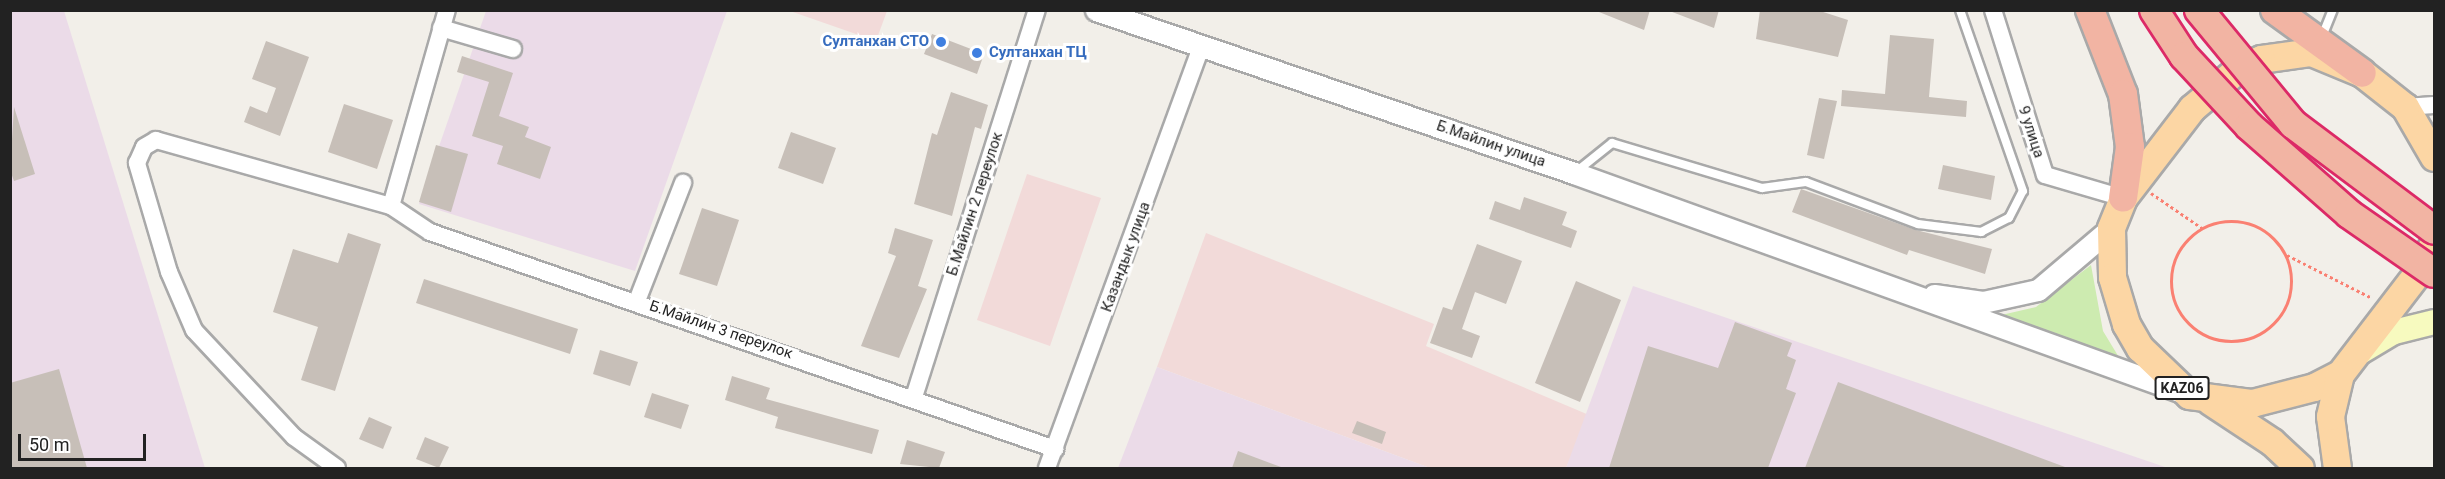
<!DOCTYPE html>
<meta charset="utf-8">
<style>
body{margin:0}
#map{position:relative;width:2445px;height:479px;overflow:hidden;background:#f2efe9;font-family:Roboto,sans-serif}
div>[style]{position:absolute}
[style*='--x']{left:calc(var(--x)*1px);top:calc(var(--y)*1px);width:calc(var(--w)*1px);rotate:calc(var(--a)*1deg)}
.commercial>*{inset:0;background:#f2dad9}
.industrial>*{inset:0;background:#ebdbe8}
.grass>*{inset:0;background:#cdebb0}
.building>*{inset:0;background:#c7bfb8}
.path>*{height:3px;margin-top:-1.5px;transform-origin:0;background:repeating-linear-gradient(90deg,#fa8072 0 3px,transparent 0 6px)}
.path>.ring{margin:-1.5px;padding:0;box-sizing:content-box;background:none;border:3px solid #fa8072;border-radius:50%}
.roads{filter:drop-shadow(2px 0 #a9a9a9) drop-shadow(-2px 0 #a9a9a9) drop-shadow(0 2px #a9a9a9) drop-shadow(0 -2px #a9a9a9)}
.service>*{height:8px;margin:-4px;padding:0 4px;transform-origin:4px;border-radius:4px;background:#fff}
.minor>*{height:16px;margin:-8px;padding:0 8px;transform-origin:8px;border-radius:8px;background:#fff}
.tertiary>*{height:21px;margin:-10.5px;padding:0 10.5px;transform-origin:10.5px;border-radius:10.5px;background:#fff}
.secondary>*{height:24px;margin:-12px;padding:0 12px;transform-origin:12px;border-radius:12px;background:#f7fabf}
.primary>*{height:27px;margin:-13.5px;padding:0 13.5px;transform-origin:13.5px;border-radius:13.5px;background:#fcd6a4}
.trunk>*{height:28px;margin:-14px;padding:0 14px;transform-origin:14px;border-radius:14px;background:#f2b4a3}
.bridges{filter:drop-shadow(2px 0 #dc2a67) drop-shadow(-2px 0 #dc2a67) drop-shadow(0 2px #dc2a67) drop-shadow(0 -2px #dc2a67)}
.trunk-bridge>*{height:28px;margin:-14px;padding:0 14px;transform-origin:14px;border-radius:14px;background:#f2b4a3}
.dots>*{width:16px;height:16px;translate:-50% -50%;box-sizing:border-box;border:3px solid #fff;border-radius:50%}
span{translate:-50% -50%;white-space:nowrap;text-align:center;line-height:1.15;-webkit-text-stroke:6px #fff;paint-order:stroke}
.shield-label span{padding:2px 4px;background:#fff;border:2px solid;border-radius:4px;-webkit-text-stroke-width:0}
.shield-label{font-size:14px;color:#222;font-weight:700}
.shop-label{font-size:15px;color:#366cbe;font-weight:700}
.right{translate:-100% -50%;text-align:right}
.left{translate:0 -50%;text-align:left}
.street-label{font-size:15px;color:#222}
.frame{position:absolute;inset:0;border:12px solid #222;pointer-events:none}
.scale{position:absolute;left:18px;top:434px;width:128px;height:27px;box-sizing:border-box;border:3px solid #222;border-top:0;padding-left:8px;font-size:18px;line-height:21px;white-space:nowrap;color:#222;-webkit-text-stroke:4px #fff;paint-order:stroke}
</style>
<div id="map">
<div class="commercial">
<div style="clip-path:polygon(790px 11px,887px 11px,876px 41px)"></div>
<div style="clip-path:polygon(1027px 174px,1101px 198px,1050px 346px,977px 320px)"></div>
<div style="clip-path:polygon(1206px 233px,1434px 324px,1426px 346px,1589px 415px,1566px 468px,1430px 468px,1157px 367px)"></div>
</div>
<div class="industrial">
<div style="clip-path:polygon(10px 11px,64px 11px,205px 468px,11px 468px)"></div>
<div style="clip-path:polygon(486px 11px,727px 11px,635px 271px,419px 204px)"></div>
<div style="clip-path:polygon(1633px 286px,2168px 468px,1566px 468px)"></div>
<div style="clip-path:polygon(1157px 367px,1430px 468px,1118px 468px)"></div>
</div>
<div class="grass">
<div style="clip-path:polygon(2091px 265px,2103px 331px,2120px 359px,1997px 316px,2036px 307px)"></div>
</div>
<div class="building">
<div style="clip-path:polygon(1594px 10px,1650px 10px,1644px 30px)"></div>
<div style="clip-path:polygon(1667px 10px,1719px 10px,1714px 28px)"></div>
<div style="clip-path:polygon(1760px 10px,1817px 10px,1848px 20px,1838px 57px,1756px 39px)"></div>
<div style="clip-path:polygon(932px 34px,984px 54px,977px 74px,924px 54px)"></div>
<div style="clip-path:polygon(1890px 35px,1934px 39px,1929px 97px,1967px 101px,1966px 117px,1841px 106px,1842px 90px,1885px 94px)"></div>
<div style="clip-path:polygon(266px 41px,309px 57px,280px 136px,244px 122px,250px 106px,267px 113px,276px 88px,252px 79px)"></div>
<div style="clip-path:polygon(462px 56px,513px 73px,499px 116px,529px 127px,525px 137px,551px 147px,540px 179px,497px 164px,503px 146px,472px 136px,489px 82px,457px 72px)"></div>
<div style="clip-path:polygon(951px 92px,988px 105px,981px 129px,975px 127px,952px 216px,914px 204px,932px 133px,937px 135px)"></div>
<div style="clip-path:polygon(1819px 98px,1837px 101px,1824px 159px,1807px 155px)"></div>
<div style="clip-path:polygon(344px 104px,393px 120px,377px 169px,328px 152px)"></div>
<div style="clip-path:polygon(14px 107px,35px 174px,14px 181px,10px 170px)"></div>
<div style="clip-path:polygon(791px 132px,836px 148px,823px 184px,778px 168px)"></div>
<div style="clip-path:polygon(436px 145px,468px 154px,451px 212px,419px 202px)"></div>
<div style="clip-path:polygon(1943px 165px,1995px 176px,1991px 200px,1938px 189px)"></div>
<div style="clip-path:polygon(1801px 189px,1916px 230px,1992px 249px,1985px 274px,1909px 250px,1907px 255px,1792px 212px)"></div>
<div style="clip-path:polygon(1524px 197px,1567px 212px,1562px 225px,1577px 231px,1571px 248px,1489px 219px,1495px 201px,1520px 210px)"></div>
<div style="clip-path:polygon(702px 208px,739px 220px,717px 286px,679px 274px)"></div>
<div style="clip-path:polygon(895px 228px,933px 240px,918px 286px,927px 289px,899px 358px,861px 346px,896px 256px,888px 253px)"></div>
<div style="clip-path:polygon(348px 233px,381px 244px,335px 391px,301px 380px,318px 327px,273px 312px,293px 249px,338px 263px)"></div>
<div style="clip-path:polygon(1477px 244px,1522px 261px,1506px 304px,1475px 292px,1462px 329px,1480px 336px,1472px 358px,1430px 343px,1443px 307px,1452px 310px)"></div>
<div style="clip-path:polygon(424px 279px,578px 329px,570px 354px,416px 303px)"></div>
<div style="clip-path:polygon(1576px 281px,1621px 300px,1580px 402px,1535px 383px)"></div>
<div style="clip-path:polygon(1735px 322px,1792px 343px,1787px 356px,1796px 360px,1786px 389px,1796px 393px,1768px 468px,1609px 468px,1648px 346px,1718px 368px)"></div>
<div style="clip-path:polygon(600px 350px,638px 362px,630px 386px,593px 374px)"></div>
<div style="clip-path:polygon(59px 369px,87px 468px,10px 468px,10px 383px)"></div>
<div style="clip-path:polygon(732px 376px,770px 388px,766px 399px,879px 430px,872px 454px,775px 428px,778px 417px,725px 400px)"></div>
<div style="clip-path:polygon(1838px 382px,2065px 467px,2065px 468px,1805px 468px)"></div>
<div style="clip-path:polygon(652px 393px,689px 405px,681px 429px,644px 417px)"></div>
<div style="clip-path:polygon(369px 417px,392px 427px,383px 449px,359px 439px)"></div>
<div style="clip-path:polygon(1357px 421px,1386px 432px,1382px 444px,1352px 433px)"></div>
<div style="clip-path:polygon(425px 437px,449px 447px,439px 468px,416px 459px)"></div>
<div style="clip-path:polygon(907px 440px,945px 452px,939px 468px,900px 464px)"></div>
<div style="clip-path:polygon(1238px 451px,1281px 467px,1281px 468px,1232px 468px)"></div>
</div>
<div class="path">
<div style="--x:2151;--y:193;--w:62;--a:34.5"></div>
<div class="ring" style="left:2171px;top:221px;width:117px;height:117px"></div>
<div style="--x:2287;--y:255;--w:95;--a:26.8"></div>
</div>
<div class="roads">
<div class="service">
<div style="--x:2321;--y:39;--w:31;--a:-68"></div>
<div style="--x:1577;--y:171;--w:45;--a:-38.7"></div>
<div style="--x:1612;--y:143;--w:157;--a:16.7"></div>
<div style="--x:1762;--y:188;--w:44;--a:-7.8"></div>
<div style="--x:1806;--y:182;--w:120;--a:20.6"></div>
<div style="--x:1918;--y:224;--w:64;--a:7.2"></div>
<div style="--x:1981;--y:232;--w:31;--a:-27"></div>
<div style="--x:2009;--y:218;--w:30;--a:-63"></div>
<div style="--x:2023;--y:191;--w:192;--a:-109.2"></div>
</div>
<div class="minor">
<div style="--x:1993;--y:10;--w:173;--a:72.5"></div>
<div style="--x:2045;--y:175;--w:81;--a:16.4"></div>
<div style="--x:441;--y:28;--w:75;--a:16.3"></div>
<div style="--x:2405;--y:107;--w:29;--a:-4"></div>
<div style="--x:391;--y:206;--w:47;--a:33.7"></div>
<div style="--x:430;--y:232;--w:662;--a:19.15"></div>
<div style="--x:391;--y:206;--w:204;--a:-74.1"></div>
<div style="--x:637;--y:301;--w:127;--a:-68.7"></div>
<div style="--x:914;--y:397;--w:406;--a:-72.4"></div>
<div style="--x:337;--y:468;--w:53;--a:-144.2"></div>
<div style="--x:294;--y:437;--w:146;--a:-133.1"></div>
<div style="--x:194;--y:330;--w:63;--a:-113.3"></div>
<div style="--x:169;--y:272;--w:114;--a:-106.4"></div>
<div style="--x:137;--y:163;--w:17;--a:-66"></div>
<div style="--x:144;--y:147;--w:14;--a:-30"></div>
<div style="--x:156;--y:140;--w:244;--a:15.7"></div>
<div style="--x:1047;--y:468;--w:451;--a:-69.9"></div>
</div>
<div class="tertiary">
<div style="--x:1096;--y:10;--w:505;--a:18.83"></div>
<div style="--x:1574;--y:173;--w:649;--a:19.8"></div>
<div style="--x:1934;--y:295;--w:49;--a:8.1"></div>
<div style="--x:1983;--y:302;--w:56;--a:-12.3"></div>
<div style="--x:2038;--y:290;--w:96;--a:-40.3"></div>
</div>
<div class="secondary">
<div style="--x:2362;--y:351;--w:37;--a:-31"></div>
<div style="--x:2394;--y:332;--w:41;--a:-14"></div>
</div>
<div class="primary">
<div style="--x:2434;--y:157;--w:58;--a:-120.1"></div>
<div style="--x:2405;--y:107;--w:55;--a:-141.7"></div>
<div style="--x:2362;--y:73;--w:55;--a:-157.6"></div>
<div style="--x:2311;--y:52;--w:50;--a:172"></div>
<div style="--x:2261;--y:59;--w:24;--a:158"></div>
<div style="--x:2239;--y:68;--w:62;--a:139.6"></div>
<div style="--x:2192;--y:108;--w:113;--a:127.5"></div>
<div style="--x:2123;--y:198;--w:32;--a:112"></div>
<div style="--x:2111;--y:228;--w:49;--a:88.8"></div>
<div style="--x:2112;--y:277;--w:49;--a:73.4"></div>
<div style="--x:2126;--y:324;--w:28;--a:60"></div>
<div style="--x:2140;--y:348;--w:68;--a:43.8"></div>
<div style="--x:2189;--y:395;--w:64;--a:7.2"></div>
<div style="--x:2252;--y:403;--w:64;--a:-14.5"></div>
<div style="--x:2314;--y:387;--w:29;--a:-27"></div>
<div style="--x:2340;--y:374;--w:125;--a:-52.5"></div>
<div style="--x:2416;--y:275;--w:38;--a:-61"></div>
<div style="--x:2210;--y:401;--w:74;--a:33.5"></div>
<div style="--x:2272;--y:442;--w:38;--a:43"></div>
<div style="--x:2337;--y:468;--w:52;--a:-97.7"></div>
<div style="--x:2330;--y:416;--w:43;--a:-76.6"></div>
</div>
<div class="trunk">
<div style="--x:2090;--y:10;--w:90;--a:68.6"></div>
<div style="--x:2123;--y:94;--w:53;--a:82.5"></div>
<div style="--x:2130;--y:147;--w:51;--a:97.8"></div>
<div style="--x:2275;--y:10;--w:107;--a:35.9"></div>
</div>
</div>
<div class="bridges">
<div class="trunk-bridge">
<div style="--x:2154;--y:10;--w:55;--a:56.9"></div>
<div style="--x:2184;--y:56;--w:96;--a:47.1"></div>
<div style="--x:2249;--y:126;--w:133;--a:41.3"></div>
<div style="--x:2349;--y:214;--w:103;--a:34.8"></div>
<div style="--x:2199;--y:10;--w:148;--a:50.5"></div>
<div style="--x:2293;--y:124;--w:176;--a:36.9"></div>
</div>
</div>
<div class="dots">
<div style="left:941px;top:42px;background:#3f7fe0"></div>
<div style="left:977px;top:53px;background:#3f7fe0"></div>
</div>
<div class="shield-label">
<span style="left:2182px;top:388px">KАZ06</span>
</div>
<div class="shop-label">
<span class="right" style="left:929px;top:42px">Султанхан СТО</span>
<span class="left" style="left:989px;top:53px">Султанхан ТЦ</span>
</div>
<div class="street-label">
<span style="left:2031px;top:132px;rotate:72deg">9 улица</span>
<span style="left:1491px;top:144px;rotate:19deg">Б.Майлин улица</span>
<span style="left:975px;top:204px;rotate:-72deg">Б.Майлин 2 переулок</span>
<span style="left:1126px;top:257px;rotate:-70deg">Казандык улица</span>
<span style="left:721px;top:330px;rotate:19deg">Б.Майлин 3 переулок</span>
</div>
<div class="frame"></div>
<div class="scale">50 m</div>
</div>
